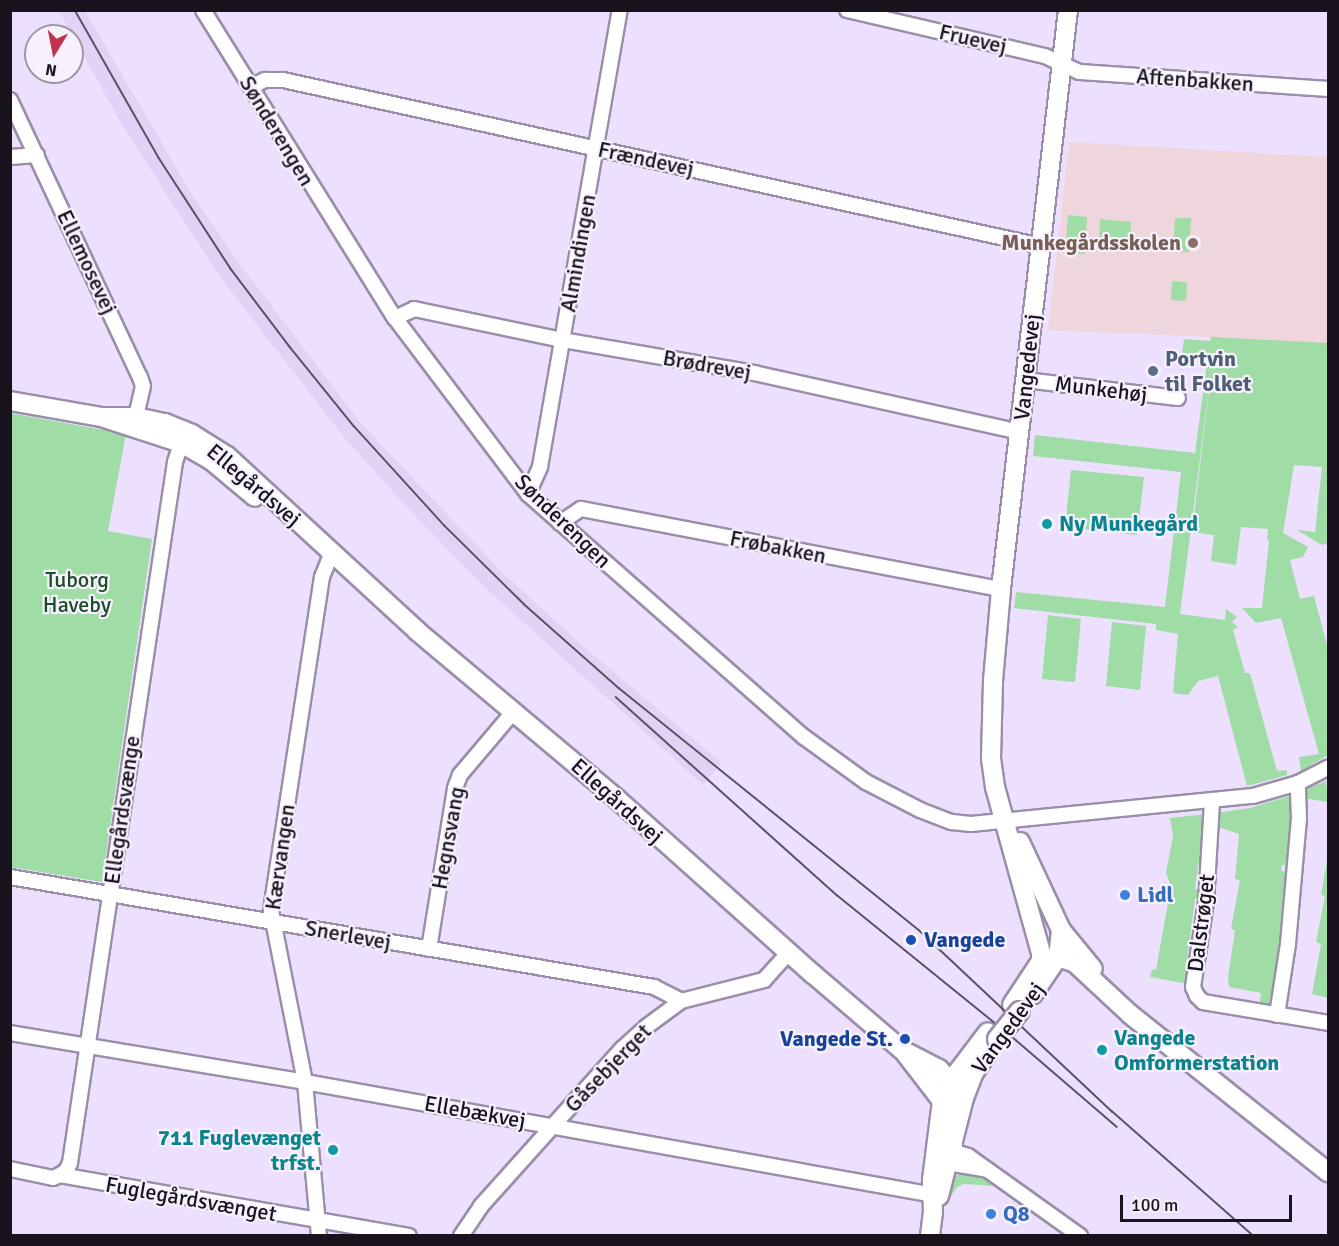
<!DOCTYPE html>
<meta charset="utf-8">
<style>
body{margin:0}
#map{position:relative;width:1339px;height:1246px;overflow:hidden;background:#ede0fe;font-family:Signika,sans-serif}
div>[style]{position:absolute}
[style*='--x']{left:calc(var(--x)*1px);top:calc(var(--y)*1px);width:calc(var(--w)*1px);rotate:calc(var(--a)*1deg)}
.built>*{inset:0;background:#e2d2f6}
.industrial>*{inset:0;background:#efd5dc}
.green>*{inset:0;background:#9fdca6}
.roads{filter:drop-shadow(2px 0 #9a8ea9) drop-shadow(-2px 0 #9a8ea9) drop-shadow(0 2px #9a8ea9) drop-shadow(0 -2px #9a8ea9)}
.minor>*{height:14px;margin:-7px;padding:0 7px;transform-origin:7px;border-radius:7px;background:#fff}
.tertiary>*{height:18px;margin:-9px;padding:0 9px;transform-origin:9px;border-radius:9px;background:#fff}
.tram>*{height:1.5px;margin:-0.75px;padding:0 0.75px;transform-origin:0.75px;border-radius:0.75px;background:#5a5262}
.bridges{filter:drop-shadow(2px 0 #9a8ea9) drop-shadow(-2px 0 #9a8ea9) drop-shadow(0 2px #9a8ea9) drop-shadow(0 -2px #9a8ea9)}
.tertiary-bridge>*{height:18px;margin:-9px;padding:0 9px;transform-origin:9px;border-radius:9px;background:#fff}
.dots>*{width:16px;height:16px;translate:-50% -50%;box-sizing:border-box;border:3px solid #f7f1fd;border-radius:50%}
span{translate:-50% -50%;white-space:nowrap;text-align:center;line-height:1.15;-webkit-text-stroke:4.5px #f7f1fd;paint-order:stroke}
.street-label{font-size:22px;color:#18131d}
.education-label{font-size:22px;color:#785e54;font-weight:700}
.right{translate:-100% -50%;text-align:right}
.service-label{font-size:22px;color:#4e5e75;font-weight:700}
.left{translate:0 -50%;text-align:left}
.culture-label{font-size:22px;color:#0d838f;font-weight:700}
.park-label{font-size:22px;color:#1c4d26}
.shop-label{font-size:22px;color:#366cbe;font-weight:700}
.transit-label{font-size:22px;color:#164399;font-weight:700}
.frame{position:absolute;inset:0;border:12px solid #18131d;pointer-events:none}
.north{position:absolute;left:24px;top:24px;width:60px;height:60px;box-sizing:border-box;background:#f7f1fd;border:2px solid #9e98a3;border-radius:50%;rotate:190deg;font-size:16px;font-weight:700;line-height:24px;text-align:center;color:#18131d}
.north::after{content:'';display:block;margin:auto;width:21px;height:27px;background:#c2324d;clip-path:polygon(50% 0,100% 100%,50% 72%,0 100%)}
.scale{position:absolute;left:1120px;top:1195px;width:172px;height:27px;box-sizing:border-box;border:3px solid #18131d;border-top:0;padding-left:8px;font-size:18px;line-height:21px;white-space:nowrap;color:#18131d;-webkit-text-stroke:4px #f7f1fd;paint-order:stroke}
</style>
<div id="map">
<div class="built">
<div style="clip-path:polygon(59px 11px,85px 11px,191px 193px,239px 263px,359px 421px,504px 574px,584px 647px,722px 763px,703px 785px,488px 590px,412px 513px,343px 436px,220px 277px,122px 125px)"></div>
</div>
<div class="industrial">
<div style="clip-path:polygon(1069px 142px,1328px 157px,1328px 346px,1189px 336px,1048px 330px)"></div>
</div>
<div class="green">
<div style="clip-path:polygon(1068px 215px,1087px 217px,1085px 254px,1065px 253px)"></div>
<div style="clip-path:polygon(1175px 218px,1191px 218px,1189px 252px,1173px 251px)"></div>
<div style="clip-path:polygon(1100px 219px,1131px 222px,1130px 250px,1099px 247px)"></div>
<div style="clip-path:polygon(1172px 281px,1187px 282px,1186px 301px,1171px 300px)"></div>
<div style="clip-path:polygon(1211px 337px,1328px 343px,1328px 543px,1322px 545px,1297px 530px,1315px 532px,1322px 467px,1294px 465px,1283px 533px,1308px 547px,1303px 557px,1290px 560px,1300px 599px,1314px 596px,1328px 649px,1328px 755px,1301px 771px,1299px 757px,1319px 754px,1281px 618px,1256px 623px,1242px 608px,1262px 608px,1269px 541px,1267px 540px,1268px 529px,1241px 527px,1236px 565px,1211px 561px,1214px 535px,1192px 532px,1213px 357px,1180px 614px,1225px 620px,1226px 609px,1237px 617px,1232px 622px,1238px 627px,1233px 630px,1245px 673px,1250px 673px,1277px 771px,1287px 770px,1287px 775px,1247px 786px,1218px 676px,1198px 681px,1188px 695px,1173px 693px,1178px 634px,1156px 630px,1156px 624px,1014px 608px,1016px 592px,1165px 607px,1181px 472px,1033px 456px,1035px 435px,1195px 453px,1208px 356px,1182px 353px,1184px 339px,1210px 341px)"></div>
<div style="clip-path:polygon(10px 413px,126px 434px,108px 531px,152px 539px,102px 882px,11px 867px)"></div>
<div style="clip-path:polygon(1071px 470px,1144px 477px,1137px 535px,1065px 527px)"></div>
<div style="clip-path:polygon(1048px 615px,1081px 619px,1075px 682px,1042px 679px)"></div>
<div style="clip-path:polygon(1112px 622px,1146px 626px,1140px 690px,1106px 686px)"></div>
<div style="clip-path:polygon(1326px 781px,1328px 802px,1303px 798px,1302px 791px)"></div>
<div style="clip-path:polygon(1293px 795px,1292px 855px,1287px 854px,1286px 865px,1282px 865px,1281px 871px,1290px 872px,1284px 930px,1272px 1006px,1259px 1007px,1261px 993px,1229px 987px,1228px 977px,1235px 930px,1231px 929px,1240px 880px,1235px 879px,1239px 834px,1215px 826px,1216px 813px,1250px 808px)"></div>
<div style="clip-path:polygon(1207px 814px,1206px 844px,1201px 844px,1195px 889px,1202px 890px,1201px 900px,1195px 899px,1186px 968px,1192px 970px,1189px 984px,1150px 977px,1152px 969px,1156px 970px,1171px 886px,1166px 873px,1173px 836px,1170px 818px)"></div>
<div style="clip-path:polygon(1328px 855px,1328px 998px,1312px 994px,1321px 944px,1316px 942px,1325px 896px,1321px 895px)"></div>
<div style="clip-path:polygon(962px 1171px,977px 1175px,997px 1186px,964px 1184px,957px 1187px,950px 1198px,953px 1178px)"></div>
</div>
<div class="roads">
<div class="minor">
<div style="--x:203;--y:10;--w:363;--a:58.1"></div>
<div style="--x:395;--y:318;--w:221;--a:52.9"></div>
<div style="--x:528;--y:494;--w:368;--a:41.4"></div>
<div style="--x:804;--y:737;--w:77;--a:36"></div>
<div style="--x:866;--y:782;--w:61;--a:27.4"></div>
<div style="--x:920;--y:810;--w:34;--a:21"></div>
<div style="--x:952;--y:822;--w:19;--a:6"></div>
<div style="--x:971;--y:824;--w:283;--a:-5.7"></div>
<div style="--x:1253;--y:796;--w:47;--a:-16.1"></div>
<div style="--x:1298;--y:783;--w:34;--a:-27"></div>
<div style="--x:847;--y:10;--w:203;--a:13.1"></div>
<div style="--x:1045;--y:56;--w:38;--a:25"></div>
<div style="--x:1080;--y:72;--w:249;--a:3.9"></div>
<div style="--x:251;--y:87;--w:16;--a:-27"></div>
<div style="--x:265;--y:80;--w:18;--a:0"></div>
<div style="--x:283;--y:80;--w:776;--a:12.35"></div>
<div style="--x:10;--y:100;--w:306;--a:64.9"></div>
<div style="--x:140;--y:377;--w:9;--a:72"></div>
<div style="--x:143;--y:386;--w:40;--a:103"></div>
<div style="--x:10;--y:157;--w:27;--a:-4"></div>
<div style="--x:395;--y:318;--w:21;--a:-25"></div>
<div style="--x:414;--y:309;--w:152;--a:11.8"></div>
<div style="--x:563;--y:340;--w:194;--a:9.8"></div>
<div style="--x:754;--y:373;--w:272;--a:12.5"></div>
<div style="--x:1025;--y:380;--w:154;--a:6.7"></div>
<div style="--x:528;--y:494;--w:30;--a:-66"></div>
<div style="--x:540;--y:467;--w:464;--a:-80.1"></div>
<div style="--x:560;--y:523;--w:25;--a:-34"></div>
<div style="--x:581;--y:509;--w:428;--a:10.8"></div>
<div style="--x:1212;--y:802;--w:100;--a:93.4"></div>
<div style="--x:1206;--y:902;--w:86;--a:98.7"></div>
<div style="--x:1193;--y:987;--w:10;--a:66"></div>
<div style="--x:1197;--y:996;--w:8;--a:45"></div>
<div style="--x:1203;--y:1002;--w:127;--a:9.5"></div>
<div style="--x:10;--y:877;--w:653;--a:9.69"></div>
<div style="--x:654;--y:987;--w:30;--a:27"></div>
<div style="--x:429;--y:949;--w:163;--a:-80.8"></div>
<div style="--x:455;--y:788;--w:14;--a:-69"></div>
<div style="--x:460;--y:775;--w:84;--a:-49.8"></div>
<div style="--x:1277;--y:1015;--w:72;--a:-81.2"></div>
<div style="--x:1288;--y:944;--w:125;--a:-85"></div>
<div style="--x:1299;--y:819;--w:36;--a:-92"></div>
<div style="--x:10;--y:1033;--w:299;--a:9.4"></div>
<div style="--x:305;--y:1082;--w:644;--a:10.19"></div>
<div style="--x:943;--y:1153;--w:8;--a:-14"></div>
<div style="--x:951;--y:1151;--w:18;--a:16"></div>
<div style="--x:968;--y:1156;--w:138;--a:35.5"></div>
<div style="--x:940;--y:1158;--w:9;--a:32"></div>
<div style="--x:948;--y:1163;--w:40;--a:10"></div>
<div style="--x:10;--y:1169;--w:44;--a:11.8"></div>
<div style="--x:53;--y:1178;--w:8;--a:-23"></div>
<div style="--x:60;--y:1175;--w:354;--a:9.9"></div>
<div style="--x:60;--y:1175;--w:7;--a:-34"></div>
<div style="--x:66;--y:1171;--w:9;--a:-63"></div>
<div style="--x:70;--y:1163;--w:709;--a:-81.48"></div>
<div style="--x:175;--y:462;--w:20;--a:-72"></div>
<div style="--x:319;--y:1236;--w:155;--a:-95.2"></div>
<div style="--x:305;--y:1082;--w:175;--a:-101.2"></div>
<div style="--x:271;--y:910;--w:337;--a:-81.3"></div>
<div style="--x:322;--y:577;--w:27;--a:-68"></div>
<div style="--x:461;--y:1236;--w:36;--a:-56"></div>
<div style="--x:481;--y:1206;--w:212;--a:-48.1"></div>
<div style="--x:623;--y:1048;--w:31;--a:-42"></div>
<div style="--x:646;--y:1027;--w:44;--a:-36.6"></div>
<div style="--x:681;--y:1001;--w:86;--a:-14.2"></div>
<div style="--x:764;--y:980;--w:38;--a:-48"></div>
</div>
<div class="tertiary">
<div style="--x:10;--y:401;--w:92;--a:10"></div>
<div style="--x:101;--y:417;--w:84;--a:18"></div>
<div style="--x:181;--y:443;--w:34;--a:30"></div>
<div style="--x:211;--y:460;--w:57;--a:40.1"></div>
<div style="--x:101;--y:417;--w:35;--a:0"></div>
<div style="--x:136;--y:417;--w:30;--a:12"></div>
<div style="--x:165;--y:423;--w:29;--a:22"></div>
<div style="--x:192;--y:434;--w:41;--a:32.2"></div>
<div style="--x:227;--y:456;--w:258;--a:42.6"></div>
<div style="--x:417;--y:631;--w:261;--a:40"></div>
<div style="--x:617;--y:799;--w:263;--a:41.8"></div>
<div style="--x:813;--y:974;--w:117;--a:40.5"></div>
<div style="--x:902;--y:1050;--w:42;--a:27.2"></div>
<div style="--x:939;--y:1069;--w:18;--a:49"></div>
<div style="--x:951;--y:1083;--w:7;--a:74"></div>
<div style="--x:953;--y:1090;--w:54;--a:90"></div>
<div style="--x:1020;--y:842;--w:97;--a:65"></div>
<div style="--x:1061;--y:930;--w:27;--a:96"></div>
<div style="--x:1058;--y:957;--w:45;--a:124"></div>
<div style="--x:1061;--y:930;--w:50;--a:50.6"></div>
<div style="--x:1041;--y:961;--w:17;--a:-13"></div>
<div style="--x:1058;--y:957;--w:18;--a:19"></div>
<div style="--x:1075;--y:963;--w:76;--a:42.9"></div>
<div style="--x:1131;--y:1015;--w:252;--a:38.6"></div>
<div style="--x:1012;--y:1005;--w:53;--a:-56.6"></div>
<div style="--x:1041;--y:961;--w:8;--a:-90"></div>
<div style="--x:1041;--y:953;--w:172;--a:-105.5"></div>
<div style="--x:995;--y:787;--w:29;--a:-98"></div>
<div style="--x:991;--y:758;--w:77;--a:-88.5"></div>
<div style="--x:993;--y:681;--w:92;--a:-85"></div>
<div style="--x:1001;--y:589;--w:583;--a:-83.4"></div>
<div style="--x:905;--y:1053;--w:61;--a:52.4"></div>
<div style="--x:939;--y:1196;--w:101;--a:-75.7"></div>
<div style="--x:964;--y:1098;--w:26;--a:-69"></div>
<div style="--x:973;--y:1074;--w:25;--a:-56"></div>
<div style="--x:930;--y:1236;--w:24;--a:-83"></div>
<div style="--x:933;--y:1212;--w:32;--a:-92"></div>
<div style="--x:932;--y:1180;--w:80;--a:-82.8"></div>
<div style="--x:942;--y:1101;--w:32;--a:-62"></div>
<div style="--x:957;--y:1073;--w:51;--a:-52.9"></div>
</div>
</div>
<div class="tram">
<div style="--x:75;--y:10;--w:170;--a:60.4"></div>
<div style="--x:159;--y:158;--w:132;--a:57"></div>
<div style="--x:231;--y:269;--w:98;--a:52.9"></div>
<div style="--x:290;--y:347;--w:102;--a:51"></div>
<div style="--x:354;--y:426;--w:135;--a:47.7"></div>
<div style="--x:445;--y:526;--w:111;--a:44.6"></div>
<div style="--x:524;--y:604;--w:127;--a:41.5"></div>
<div style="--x:619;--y:688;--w:385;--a:38.9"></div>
<div style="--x:919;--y:930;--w:265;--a:43.2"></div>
<div style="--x:1112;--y:1111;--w:189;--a:41.4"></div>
<div style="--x:616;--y:697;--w:297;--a:41.9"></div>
<div style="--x:837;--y:895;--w:230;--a:39"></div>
<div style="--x:1016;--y:1040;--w:133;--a:40.7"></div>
</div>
<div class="bridges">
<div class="tertiary-bridge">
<div style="--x:997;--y:1039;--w:36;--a:-51"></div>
</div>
</div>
<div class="dots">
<div style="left:1193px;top:243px;background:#8d6e63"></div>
<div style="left:1153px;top:371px;background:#5c6f8a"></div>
<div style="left:1047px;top:524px;background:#0f9aa8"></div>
<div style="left:1125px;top:895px;background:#3f7fe0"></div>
<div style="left:911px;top:940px;background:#1a4fb4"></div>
<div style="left:905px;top:1039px;background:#1a4fb4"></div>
<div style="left:1102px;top:1050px;background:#0f9aa8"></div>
<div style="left:333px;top:1150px;background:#0f9aa8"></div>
<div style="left:991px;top:1214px;background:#3f7fe0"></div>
</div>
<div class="street-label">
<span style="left:973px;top:39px;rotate:13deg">Fruevej</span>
<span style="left:1195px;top:80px;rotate:4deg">Aftenbakken</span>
<span style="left:277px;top:131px;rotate:59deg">Sønderengen</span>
<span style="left:646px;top:159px;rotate:12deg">Frændevej</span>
<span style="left:578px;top:253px;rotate:-80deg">Almindingen</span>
<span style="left:87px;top:262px;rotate:65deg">Ellemosevej</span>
<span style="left:707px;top:365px;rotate:10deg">Brødrevej</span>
<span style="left:1027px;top:367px;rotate:-84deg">Vangedevej</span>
<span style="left:1101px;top:389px;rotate:7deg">Munkehøj</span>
<span style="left:254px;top:485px;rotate:40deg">Ellegårdsvej</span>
<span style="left:563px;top:521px;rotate:44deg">Sønderengen</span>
<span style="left:778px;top:547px;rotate:11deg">Frøbakken</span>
<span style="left:617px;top:801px;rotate:42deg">Ellegårdsvej</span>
<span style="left:122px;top:810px;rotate:-82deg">Ellegårdsvænge</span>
<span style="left:448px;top:838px;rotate:-80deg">Hegnsvang</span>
<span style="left:280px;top:857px;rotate:-82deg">Kærvangen</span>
<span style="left:1201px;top:923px;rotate:-83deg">Dalstrøget</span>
<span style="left:348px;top:935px;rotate:10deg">Snerlevej</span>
<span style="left:1008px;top:1028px;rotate:-54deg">Vangedevej</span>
<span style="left:608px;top:1068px;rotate:-46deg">Gåsebjerget</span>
<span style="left:475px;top:1112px;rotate:10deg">Ellebækvej</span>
<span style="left:191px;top:1199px;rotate:10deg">Fuglegårdsvænget</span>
</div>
<div class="education-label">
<span class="right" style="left:1181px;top:243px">Munkegårdsskolen</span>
</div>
<div class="service-label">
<span class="left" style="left:1165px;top:371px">Portvin<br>til Folket</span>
</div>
<div class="culture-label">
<span class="left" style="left:1059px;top:524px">Ny Munkegård</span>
<span class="left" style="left:1114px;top:1050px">Vangede<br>Omformerstation</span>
<span class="right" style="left:321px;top:1150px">711 Fuglevænget<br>trfst.</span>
</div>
<div class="park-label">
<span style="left:77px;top:592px">Tuborg<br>Haveby</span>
</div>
<div class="shop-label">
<span class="left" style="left:1137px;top:895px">Lidl</span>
<span class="left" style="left:1003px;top:1214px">Q8</span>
</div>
<div class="transit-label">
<span class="left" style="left:924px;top:940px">Vangede</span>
<span class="right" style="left:893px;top:1039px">Vangede St.</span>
</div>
<div class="frame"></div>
<div class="north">N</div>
<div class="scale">100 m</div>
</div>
